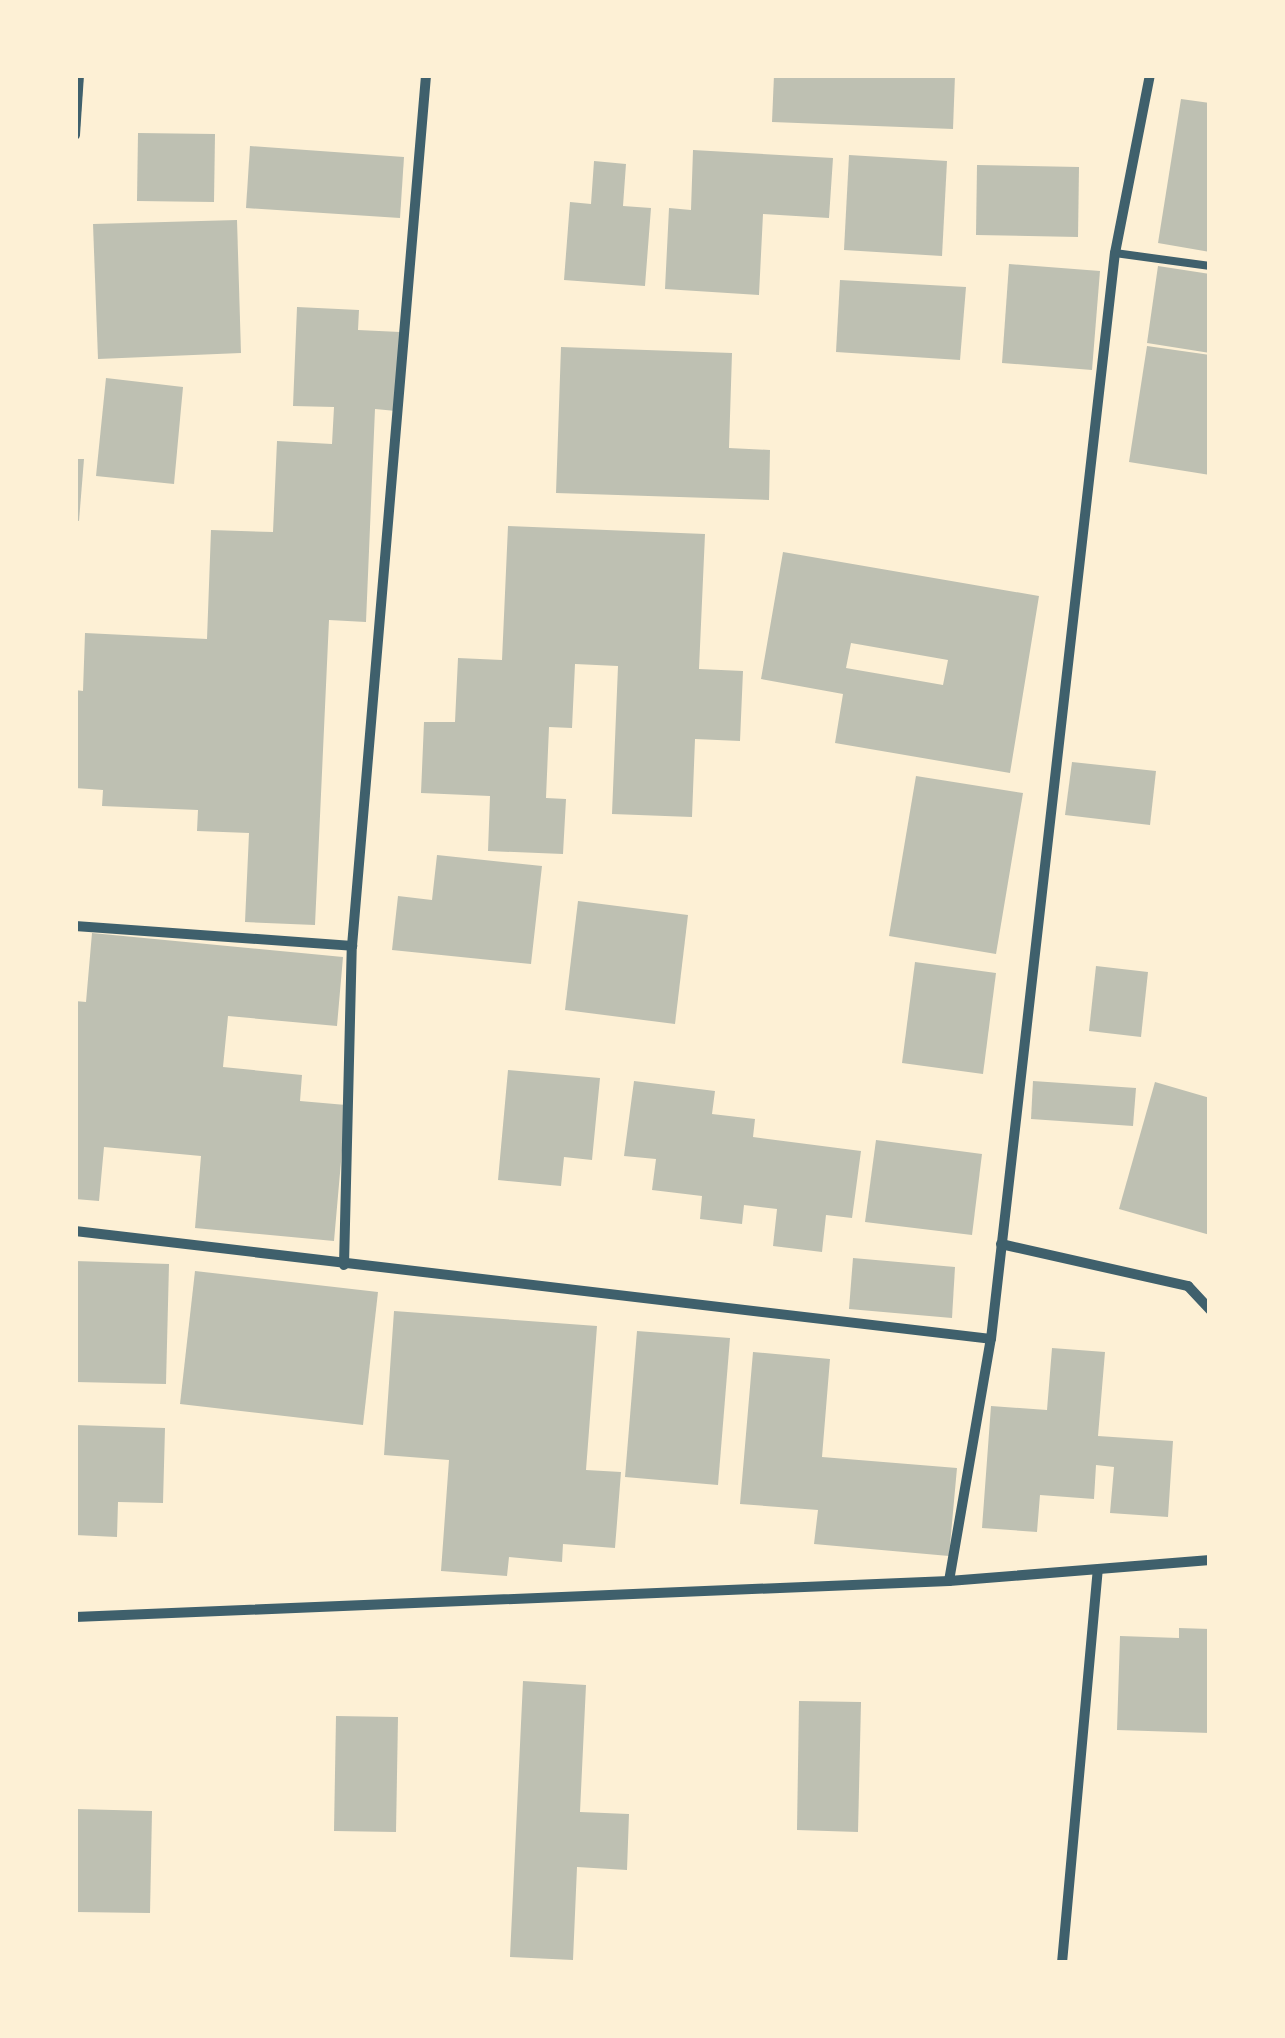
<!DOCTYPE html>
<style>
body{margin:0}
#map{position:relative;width:1285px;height:2038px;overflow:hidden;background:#fdf0d5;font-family:"Roboto Serif",serif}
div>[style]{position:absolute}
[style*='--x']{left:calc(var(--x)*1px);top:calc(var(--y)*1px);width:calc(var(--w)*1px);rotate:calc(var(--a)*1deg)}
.building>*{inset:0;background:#bec0b2}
.service>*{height:8px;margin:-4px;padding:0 4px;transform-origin:4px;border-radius:4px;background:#3f606c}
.minor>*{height:10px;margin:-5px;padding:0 5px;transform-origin:5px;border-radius:5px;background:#3f606c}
span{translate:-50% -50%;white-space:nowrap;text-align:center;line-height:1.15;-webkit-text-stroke:10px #fdf0d5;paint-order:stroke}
.frame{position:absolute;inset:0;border:78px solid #fdf0d5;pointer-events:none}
</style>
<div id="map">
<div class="building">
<div style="clip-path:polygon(774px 75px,955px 75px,953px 129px,772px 122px)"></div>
<div style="clip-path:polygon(1181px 99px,1210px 103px,1210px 252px,1158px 243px)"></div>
<div style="clip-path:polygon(138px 133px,215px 134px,214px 202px,137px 201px)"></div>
<div style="clip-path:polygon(250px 146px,404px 157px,400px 218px,246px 208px)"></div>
<div style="clip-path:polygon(693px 150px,833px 158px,829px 218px,763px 214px,759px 295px,665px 289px,669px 208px,691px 210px)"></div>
<div style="clip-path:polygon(849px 155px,947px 161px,942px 256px,844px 250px)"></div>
<div style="clip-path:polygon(594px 161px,626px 164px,623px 206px,651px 208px,645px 286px,564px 280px,570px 202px,591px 204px)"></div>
<div style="clip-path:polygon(977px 165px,1079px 167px,1078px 237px,976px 235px)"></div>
<div style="clip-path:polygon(237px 220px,241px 353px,98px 359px,93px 224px)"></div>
<div style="clip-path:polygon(1009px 264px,1100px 271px,1092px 370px,1002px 363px)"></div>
<div style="clip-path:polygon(1158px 266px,1210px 274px,1210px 353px,1147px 343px)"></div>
<div style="clip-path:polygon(840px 280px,966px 287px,960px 360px,836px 352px)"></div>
<div style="clip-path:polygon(297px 307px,359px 310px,358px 330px,400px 332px,396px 411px,375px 409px,366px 622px,329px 620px,315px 925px,245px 922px,249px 833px,197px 831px,198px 810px,102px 806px,103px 790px,75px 788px,75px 690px,83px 691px,85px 633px,207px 639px,211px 530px,273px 532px,277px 441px,332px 444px,334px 407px,293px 406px)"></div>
<div style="clip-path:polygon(1147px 346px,1210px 355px,1210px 475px,1129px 462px)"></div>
<div style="clip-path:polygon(561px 347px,732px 353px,729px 448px,770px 450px,769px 500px,556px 493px)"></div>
<div style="clip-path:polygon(106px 378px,183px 387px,174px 484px,96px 476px)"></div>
<div style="clip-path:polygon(75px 459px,84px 459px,79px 521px,75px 520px)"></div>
<div style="clip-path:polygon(508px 526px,705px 534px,699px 669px,743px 671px,740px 741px,695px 739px,692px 817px,612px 814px,618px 666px,575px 664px,572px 728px,549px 727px,546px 798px,566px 799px,563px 854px,488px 851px,490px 796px,421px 793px,424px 722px,455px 722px,458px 658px,502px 660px)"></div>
<div style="clip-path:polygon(evenodd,783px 552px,1039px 596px,1010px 773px,835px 743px,843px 694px,761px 679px,783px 552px,851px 643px,948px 660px,943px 685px,846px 668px,851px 643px)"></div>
<div style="clip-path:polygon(1072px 762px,1156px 771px,1150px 825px,1065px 815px)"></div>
<div style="clip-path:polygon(916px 776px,1023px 793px,996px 954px,889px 936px)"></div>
<div style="clip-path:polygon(437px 855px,542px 866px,531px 964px,392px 950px,398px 896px,432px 900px)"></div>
<div style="clip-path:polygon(578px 901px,688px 915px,675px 1024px,565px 1010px)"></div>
<div style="clip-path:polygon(92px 933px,343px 957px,337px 1026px,228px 1016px,223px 1067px,302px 1075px,300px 1101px,346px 1105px,334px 1241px,195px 1228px,201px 1156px,104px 1147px,99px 1201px,75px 1199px,75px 1001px,86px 1002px)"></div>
<div style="clip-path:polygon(915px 962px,996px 973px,983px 1074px,902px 1063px)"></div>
<div style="clip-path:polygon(1096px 966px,1148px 972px,1141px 1037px,1089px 1031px)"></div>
<div style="clip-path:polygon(508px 1070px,600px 1078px,592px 1160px,564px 1157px,561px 1186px,498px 1180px)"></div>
<div style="clip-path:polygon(634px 1081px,715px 1091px,712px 1114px,755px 1119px,753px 1137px,861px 1151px,852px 1218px,826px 1215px,822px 1252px,773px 1246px,777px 1209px,744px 1205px,742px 1224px,700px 1219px,702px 1196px,652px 1190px,656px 1159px,624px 1156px)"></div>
<div style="clip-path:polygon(1033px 1081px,1136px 1088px,1133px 1126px,1031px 1119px)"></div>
<div style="clip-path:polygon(1155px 1082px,1210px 1098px,1210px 1235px,1119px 1209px)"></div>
<div style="clip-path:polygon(876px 1140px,982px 1154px,972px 1235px,865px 1222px)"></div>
<div style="clip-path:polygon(853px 1258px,955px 1267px,952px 1318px,849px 1309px)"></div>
<div style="clip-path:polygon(75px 1261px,169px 1264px,166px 1384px,75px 1382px)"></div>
<div style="clip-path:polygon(195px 1271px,378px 1292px,363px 1425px,180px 1404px)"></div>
<div style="clip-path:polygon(394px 1311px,597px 1326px,586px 1470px,621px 1472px,615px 1548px,563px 1544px,562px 1562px,509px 1557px,507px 1576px,441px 1571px,449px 1460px,384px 1455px)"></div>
<div style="clip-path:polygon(637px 1331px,730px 1338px,718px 1485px,625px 1477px)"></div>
<div style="clip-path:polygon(1052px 1348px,1105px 1352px,1098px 1436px,1173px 1441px,1168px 1517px,1110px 1513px,1114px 1467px,1096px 1465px,1094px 1499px,1040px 1495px,1037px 1532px,982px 1528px,991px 1406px,1047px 1410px)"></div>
<div style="clip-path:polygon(753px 1352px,830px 1359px,822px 1457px,957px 1468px,949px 1556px,814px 1544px,818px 1510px,740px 1504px)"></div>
<div style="clip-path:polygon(75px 1425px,165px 1428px,163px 1503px,118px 1502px,117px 1537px,75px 1535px)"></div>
<div style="clip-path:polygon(1179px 1628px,1210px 1629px,1210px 1733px,1117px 1730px,1120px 1636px,1179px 1638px)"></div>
<div style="clip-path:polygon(523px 1681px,586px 1685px,580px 1812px,629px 1814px,627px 1870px,577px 1867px,573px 1960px,510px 1957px)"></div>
<div style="clip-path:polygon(799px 1701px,861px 1702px,858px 1832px,797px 1830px)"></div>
<div style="clip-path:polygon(336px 1716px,398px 1717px,396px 1832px,334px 1831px)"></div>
<div style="clip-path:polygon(75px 1809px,152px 1811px,150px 1913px,75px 1912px)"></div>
</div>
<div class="service">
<div style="--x:1115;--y:253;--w:96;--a:7.8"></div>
</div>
<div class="minor">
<div style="--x:75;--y:135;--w:60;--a:-86.2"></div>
<div style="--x:75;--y:926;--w:278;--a:4.1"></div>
<div style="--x:75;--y:1231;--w:922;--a:6.72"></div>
<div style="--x:1001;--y:1244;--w:192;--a:12.7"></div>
<div style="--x:1188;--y:1286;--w:33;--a:47"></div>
<div style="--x:344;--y:1265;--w:319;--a:-88.6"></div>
<div style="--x:352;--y:946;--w:874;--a:-85.14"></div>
<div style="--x:949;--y:1581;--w:246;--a:-80.2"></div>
<div style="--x:991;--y:1339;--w:1093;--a:-83.49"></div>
<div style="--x:1115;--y:253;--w:181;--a:-78.9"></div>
<div style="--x:75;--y:1617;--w:875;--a:-2.36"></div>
<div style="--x:949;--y:1581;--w:262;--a:-4.6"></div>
<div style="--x:1062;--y:1963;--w:394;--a:-84.8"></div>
</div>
<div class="frame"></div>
</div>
